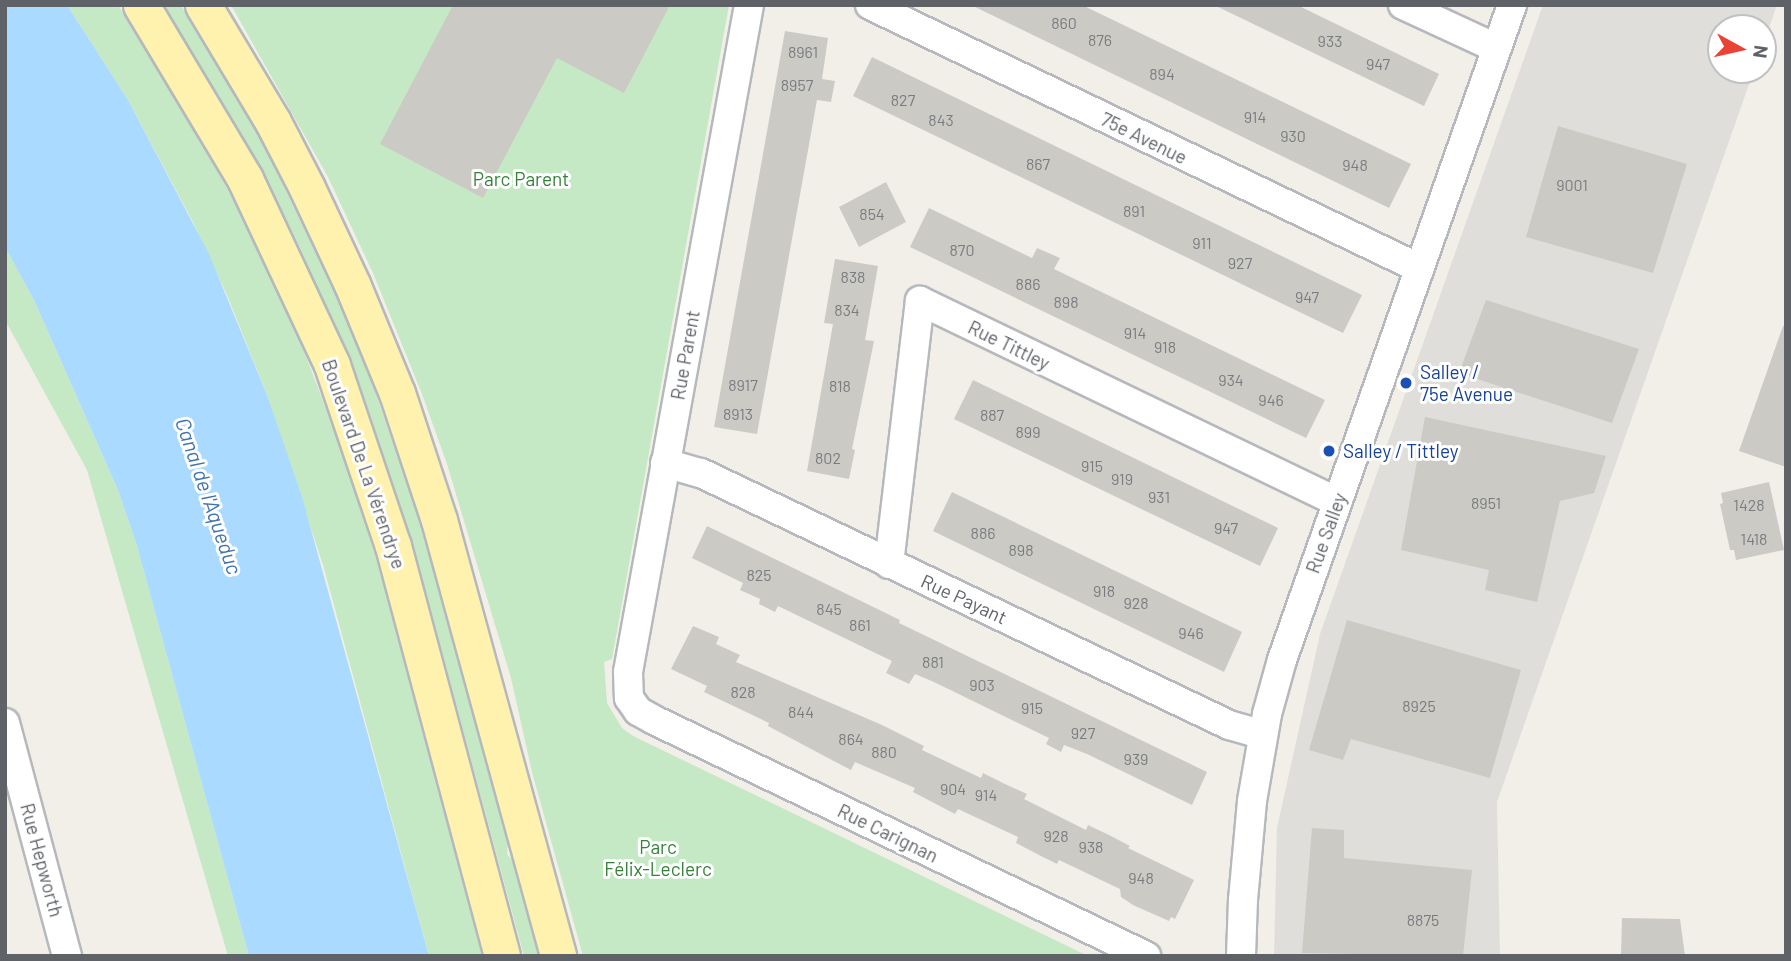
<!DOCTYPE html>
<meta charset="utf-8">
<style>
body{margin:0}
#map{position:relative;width:1791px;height:961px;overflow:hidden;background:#f1efe8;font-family:Barlow,sans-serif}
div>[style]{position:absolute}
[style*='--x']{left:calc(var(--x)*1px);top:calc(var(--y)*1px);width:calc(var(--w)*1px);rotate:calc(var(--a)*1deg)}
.industrial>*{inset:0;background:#e0deda}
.green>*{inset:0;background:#c5e8c5}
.water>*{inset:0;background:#aadaff}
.building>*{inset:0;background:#cccac5}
.roads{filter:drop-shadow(2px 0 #b5b8bc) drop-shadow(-2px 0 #b5b8bc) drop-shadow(0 2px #b5b8bc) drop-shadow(0 -2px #b5b8bc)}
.minor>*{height:28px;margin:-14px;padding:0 14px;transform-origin:14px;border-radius:14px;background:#fff}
.major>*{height:35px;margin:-17.5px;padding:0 17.5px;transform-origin:17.5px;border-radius:17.5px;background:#fff2af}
.dots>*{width:19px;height:19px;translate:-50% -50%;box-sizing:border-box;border:4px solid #fff;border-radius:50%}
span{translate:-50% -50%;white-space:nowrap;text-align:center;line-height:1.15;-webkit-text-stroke:6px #fff;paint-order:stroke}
.number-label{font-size:16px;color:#7a7d7f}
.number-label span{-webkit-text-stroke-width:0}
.street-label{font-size:19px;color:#5f6368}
.park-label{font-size:19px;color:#348238}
.transit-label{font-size:19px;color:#164399}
.left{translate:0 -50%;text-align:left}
.water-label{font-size:21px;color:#4174aa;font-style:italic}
.frame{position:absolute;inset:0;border:7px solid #5f6368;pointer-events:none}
.north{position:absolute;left:1707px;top:14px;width:70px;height:70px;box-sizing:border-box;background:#fff;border:2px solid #bfc1c3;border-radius:50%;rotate:98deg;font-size:19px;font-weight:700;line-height:28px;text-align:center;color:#5f6368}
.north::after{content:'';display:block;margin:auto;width:24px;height:32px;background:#ea4335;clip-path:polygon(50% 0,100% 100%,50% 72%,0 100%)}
</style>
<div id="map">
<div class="industrial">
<div style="clip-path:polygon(1543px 5px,1777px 5px,1763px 45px,1763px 28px,1721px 28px,1721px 70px,1754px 70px,1497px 802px,1500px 956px,1274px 956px,1277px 828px,1320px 634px)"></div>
</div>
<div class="green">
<div style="clip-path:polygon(67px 5px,118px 5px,175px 95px,233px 199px,299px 338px,339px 443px,379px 567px,485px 956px,429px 956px,323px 565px,267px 395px,227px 295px,192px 220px,128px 100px)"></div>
<div style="clip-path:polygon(163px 5px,181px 5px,259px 136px,333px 286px,366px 365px,422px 527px,508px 843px,507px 854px,514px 862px,539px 956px,524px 956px,423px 582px,358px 382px,301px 250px,265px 177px)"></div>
<div style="clip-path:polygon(231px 5px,729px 5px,612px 659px,604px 662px,607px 703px,622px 728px,633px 736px,1088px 956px,583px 956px,532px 772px,511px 678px,447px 464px,422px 394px,373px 273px,328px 177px)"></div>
<div style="clip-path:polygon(5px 247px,34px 300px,118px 490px,137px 546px,249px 956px,228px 956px,87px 470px,5px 320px)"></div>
</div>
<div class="water">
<div style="clip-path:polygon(5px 5px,67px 5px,128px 100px,209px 254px,267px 395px,302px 497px,429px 956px,249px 956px,137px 546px,118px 490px,34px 300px,5px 247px)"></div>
</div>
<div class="building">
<div style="clip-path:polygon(453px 5px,670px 5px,624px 93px,557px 58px,483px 198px,380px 144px)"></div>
<div style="clip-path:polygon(971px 5px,1082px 5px,1411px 164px,1389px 208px)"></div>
<div style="clip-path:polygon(1214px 5px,1297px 5px,1439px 74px,1424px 106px)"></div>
<div style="clip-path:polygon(785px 31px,828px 38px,822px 79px,835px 81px,831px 102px,817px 100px,757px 434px,714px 427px)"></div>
<div style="clip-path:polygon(872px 57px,1362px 295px,1343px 333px,853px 96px)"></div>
<div style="clip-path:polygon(1558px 126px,1687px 164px,1653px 273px,1526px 237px)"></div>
<div style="clip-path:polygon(886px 182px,906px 222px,859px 247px,839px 207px)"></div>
<div style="clip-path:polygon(929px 208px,1032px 258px,1037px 248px,1060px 258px,1054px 269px,1325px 400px,1306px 438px,910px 247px)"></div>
<div style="clip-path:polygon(835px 259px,878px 266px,865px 340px,874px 341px,852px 449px,855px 450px,849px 479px,807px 471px,833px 324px,824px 323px)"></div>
<div style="clip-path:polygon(1486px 300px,1639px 349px,1612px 423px,1459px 373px)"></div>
<div style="clip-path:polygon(1783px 326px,1786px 326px,1786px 467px,1739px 451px)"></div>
<div style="clip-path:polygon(973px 380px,1278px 528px,1260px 566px,954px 419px)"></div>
<div style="clip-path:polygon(1425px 417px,1606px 456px,1594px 493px,1560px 501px,1537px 602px,1485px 590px,1489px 570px,1401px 550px)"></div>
<div style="clip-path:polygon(1769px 482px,1784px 550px,1736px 560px,1734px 550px,1730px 550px,1720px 504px,1723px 503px,1721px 493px)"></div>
<div style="clip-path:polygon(952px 492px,1242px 632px,1224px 672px,933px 531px)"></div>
<div style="clip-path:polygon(707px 526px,900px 620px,899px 623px,1207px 772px,1192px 805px,1087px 754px,1064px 745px,1061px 752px,1046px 744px,1049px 738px,934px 682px,915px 674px,909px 684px,886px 673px,892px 661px,778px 606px,775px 612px,759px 604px,760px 599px,740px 590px,743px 583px,692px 558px)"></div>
<div style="clip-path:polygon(1347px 620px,1521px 670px,1490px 778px,1351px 739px,1343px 760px,1309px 750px)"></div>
<div style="clip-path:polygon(693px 626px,719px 637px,716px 644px,740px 655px,736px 662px,882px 725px,924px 746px,922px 750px,981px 778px,983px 773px,1005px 784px,1027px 794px,1024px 799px,1086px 830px,1088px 825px,1109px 835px,1130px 846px,1128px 848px,1194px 880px,1175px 919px,1171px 917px,1169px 921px,1133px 905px,1121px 897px,1120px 889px,1059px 860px,1057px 864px,1037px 854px,1016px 843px,1018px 837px,958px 809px,955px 814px,913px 792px,915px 788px,855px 762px,851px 770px,828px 758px,768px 726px,769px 723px,704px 692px,707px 686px,671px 669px)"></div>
<div style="clip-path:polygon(1312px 828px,1344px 830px,1344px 858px,1472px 870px,1463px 956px,1302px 953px)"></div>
<div style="clip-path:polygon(1622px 918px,1680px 919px,1685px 956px,1621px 956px)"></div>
</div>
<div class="roads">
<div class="minor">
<div style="--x:749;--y:5;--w:678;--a:100.28"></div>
<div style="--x:628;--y:672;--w:26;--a:88"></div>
<div style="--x:629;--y:698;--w:16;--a:55"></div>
<div style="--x:638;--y:711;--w:18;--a:29"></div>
<div style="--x:654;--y:720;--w:546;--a:25.63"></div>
<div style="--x:870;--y:5;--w:609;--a:25.6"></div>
<div style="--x:1403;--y:5;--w:102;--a:24.8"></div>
<div style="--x:665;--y:463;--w:37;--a:16"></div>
<div style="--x:701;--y:473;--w:585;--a:25.51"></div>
<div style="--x:1229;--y:725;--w:35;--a:16"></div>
<div style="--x:889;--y:564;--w:265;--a:-83.3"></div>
<div style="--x:920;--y:301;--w:463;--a:25.7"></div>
<div style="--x:5;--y:723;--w:241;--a:75.1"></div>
<div style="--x:1241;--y:956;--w:56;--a:-88"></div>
<div style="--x:1243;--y:900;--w:99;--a:-84.8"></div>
<div style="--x:1252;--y:801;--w:88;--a:-80.2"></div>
<div style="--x:1267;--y:714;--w:56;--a:-74.5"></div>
<div style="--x:1282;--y:660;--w:694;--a:-70.65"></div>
</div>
<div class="major">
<div style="--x:141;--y:5;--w:203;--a:59.1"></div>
<div style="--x:245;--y:179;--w:205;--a:64.9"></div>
<div style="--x:332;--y:365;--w:191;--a:71.4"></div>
<div style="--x:393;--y:546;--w:424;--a:75.1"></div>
<div style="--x:203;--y:5;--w:136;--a:59.1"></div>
<div style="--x:273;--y:122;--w:74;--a:62.7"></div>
<div style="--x:307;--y:188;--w:106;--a:64.9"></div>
<div style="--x:352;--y:284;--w:118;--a:67.6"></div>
<div style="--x:397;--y:393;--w:134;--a:71.7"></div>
<div style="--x:439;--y:520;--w:452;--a:74.7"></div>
</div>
</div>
<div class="dots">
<div style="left:1406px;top:383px;background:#1a4fb4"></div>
<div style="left:1329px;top:451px;background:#1a4fb4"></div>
</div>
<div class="number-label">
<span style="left:1064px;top:23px">860</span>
<span style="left:1100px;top:40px">876</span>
<span style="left:1330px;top:41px">933</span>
<span style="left:803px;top:52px">8961</span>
<span style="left:1378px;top:64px">947</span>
<span style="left:1162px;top:74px">894</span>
<span style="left:797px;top:85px">8957</span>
<span style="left:903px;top:100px">827</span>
<span style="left:1255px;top:117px">914</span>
<span style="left:941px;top:120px">843</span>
<span style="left:1293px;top:136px">930</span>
<span style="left:1038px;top:164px">867</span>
<span style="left:1355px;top:165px">948</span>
<span style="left:1572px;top:185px">9001</span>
<span style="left:1134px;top:211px">891</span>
<span style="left:872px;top:214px">854</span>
<span style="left:1202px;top:243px">911</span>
<span style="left:962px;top:250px">870</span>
<span style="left:1240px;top:263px">927</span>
<span style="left:853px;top:277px">838</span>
<span style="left:1028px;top:284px">886</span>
<span style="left:1307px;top:297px">947</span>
<span style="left:1066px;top:302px">898</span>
<span style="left:847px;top:310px">834</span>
<span style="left:1135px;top:333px">914</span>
<span style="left:1165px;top:347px">918</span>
<span style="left:1231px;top:380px">934</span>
<span style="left:743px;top:385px">8917</span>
<span style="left:840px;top:386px">818</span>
<span style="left:1271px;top:400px">946</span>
<span style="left:738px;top:414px">8913</span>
<span style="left:992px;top:415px">887</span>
<span style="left:1028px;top:432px">899</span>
<span style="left:828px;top:458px">802</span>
<span style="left:1092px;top:466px">915</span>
<span style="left:1122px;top:479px">919</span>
<span style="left:1159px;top:497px">931</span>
<span style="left:1486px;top:503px">8951</span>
<span style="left:1749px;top:505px">1428</span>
<span style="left:1226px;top:528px">947</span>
<span style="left:983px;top:533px">886</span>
<span style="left:1754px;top:539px">1418</span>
<span style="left:1021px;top:550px">898</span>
<span style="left:759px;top:575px">825</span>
<span style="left:1104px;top:591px">918</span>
<span style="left:1136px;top:603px">928</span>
<span style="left:829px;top:609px">845</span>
<span style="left:860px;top:625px">861</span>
<span style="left:1191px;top:633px">946</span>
<span style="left:933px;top:662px">881</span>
<span style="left:982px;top:685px">903</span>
<span style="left:743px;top:692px">828</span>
<span style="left:1419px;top:706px">8925</span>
<span style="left:1032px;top:708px">915</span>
<span style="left:801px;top:712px">844</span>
<span style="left:1083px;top:733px">927</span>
<span style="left:851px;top:739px">864</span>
<span style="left:884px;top:752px">880</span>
<span style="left:1136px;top:759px">939</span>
<span style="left:953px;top:789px">904</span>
<span style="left:986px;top:795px">914</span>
<span style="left:1056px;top:836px">928</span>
<span style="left:1091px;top:847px">938</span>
<span style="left:1141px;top:878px">948</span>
<span style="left:1423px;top:920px">8875</span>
</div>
<div class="street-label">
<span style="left:1144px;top:138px;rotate:26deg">75e Avenue</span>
<span style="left:1009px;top:345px;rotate:26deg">Rue Tittley</span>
<span style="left:685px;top:355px;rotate:-80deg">Rue Parent</span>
<span style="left:364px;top:464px;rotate:71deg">Boulevard De La Vérendrye</span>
<span style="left:1326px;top:533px;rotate:-70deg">Rue Salley</span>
<span style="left:964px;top:599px;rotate:25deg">Rue Payant</span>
<span style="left:888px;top:833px;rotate:26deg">Rue Carignan</span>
<span style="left:42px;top:860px;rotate:75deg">Rue Hepworth</span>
</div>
<div class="park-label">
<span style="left:521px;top:179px">Parc Parent</span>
<span style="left:658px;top:858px">Parc<br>Félix-Leclerc</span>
</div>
<div class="transit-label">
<span class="left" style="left:1420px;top:383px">Salley /<br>75e Avenue</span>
<span class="left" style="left:1343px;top:451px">Salley / Tittley</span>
</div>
<div class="water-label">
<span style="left:209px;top:496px;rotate:71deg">Canal de l'Aqueduc</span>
</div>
<div class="frame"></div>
<div class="north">N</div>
</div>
